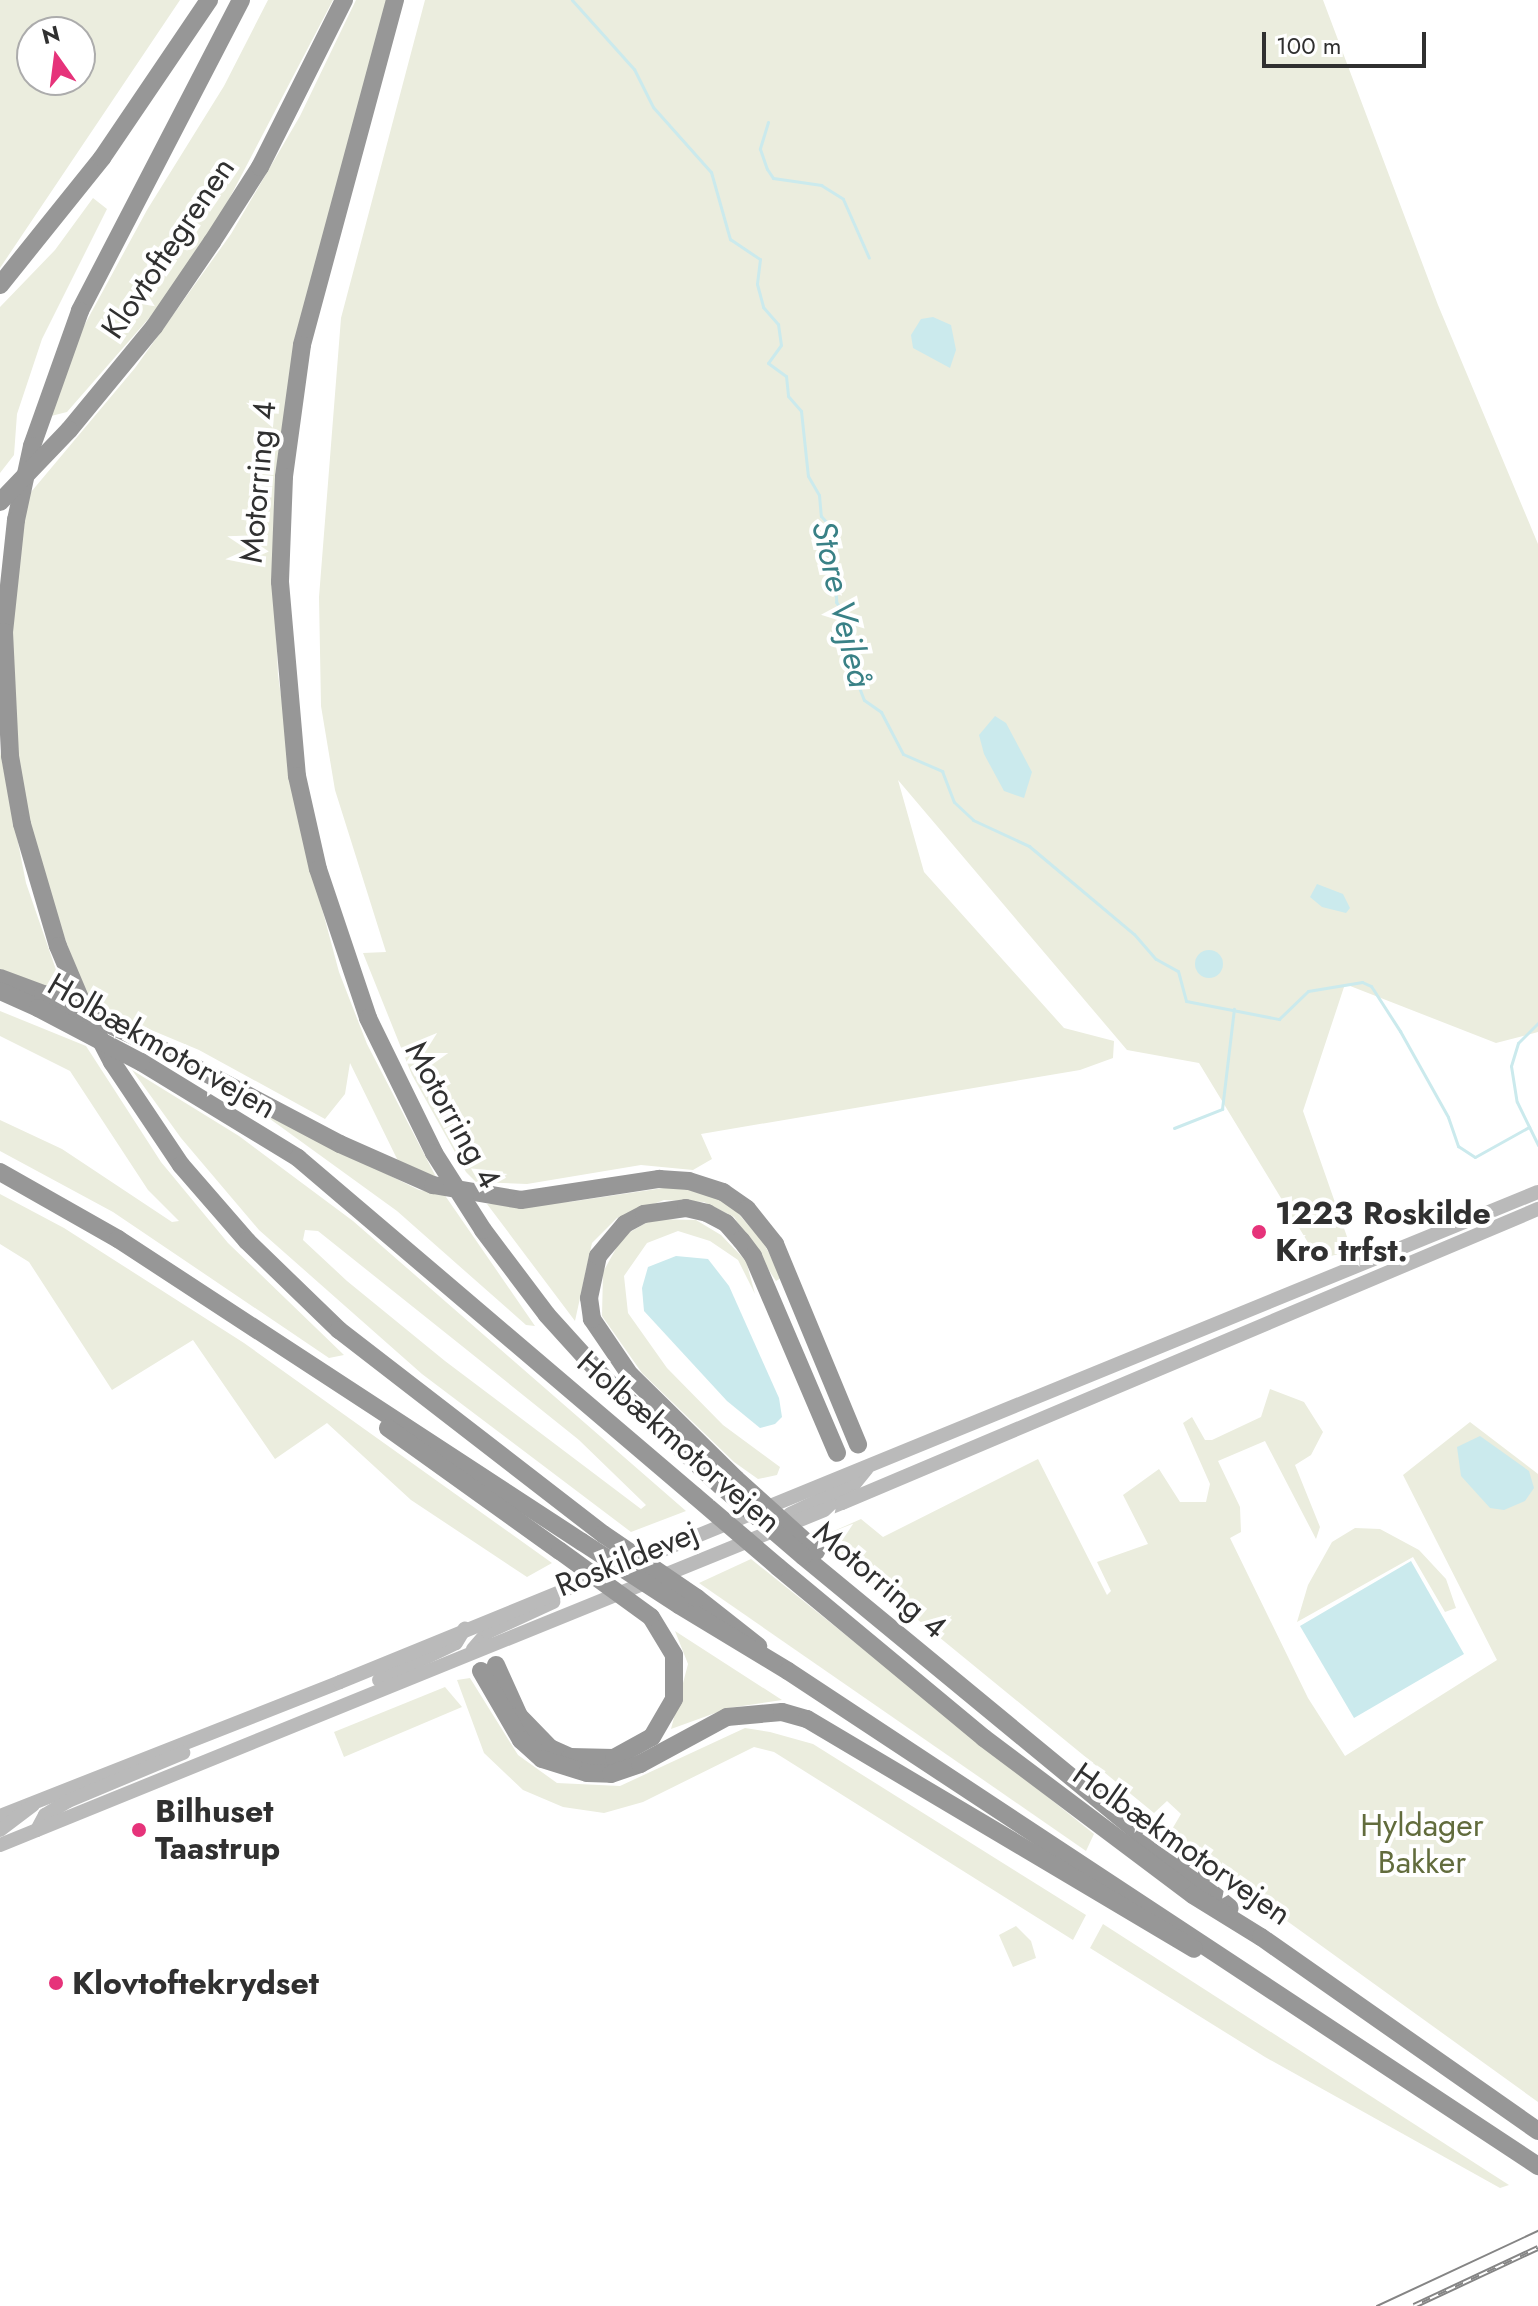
<!DOCTYPE html>
<meta charset="utf-8">
<style>
body{margin:0}
#map{position:relative;width:1538px;height:2306px;overflow:hidden;background:#fff;font-family:Jost,sans-serif}
div>[style]{position:absolute}
[style*='--x']{left:calc(var(--x)*1px);top:calc(var(--y)*1px);width:calc(var(--w)*1px);rotate:calc(var(--a)*1deg)}
.green>*{inset:0;background:#ebedde}
.water>*{inset:0;background:#cbeaed}
.round{border-radius:50%}
.stream>*{height:3px;margin:-1.5px;padding:0 1.5px;transform-origin:1.5px;border-radius:1.5px;background:#cbeaed}
.secondary>*{height:14px;margin:-7px;padding:0 7px;transform-origin:7px;border-radius:7px;background:#bababa}
.motorway>*{height:18px;margin:-9px;padding:0 9px;transform-origin:9px;border-radius:9px;background:#979797}
.tram>*{height:2px;margin:-1px;padding:0 1px;transform-origin:1px;border-radius:1px;background:#858585}
.rail>*{height:6px;margin-top:-3px;transform-origin:0;background:repeating-linear-gradient(90deg,#fff 0 9px,#858585 0 18px);box-sizing:border-box;border-block:2px solid #858585}
.motorway-bridge>*{height:18px;margin:-9px;padding:0 9px;transform-origin:9px;border-radius:9px;background:#979797}
.dots>*{width:22px;height:22px;translate:-50% -50%;box-sizing:border-box;border:4px solid #fff;border-radius:50%}
span{translate:-50% -50%;white-space:nowrap;text-align:center;line-height:1.15;-webkit-text-stroke:8px #fff;paint-order:stroke}
.street-label{font-size:32px;color:#303030}
.poi-label{font-size:32px;color:#303030;font-weight:700}
.left{translate:0 -50%;text-align:left}
.park-label{font-size:32px;color:#626c3d}
.water-label{font-size:34px;color:#398186;font-style:italic}
.north{position:absolute;left:16px;top:16px;width:80px;height:80px;box-sizing:border-box;background:#fff;border:2px solid #acacac;border-radius:50%;rotate:346deg;font-size:22px;font-weight:700;line-height:32px;text-align:center;color:#303030}
.north::after{content:'';display:block;margin:auto;width:28px;height:36px;background:#e6337a;clip-path:polygon(50% 0,100% 100%,50% 72%,0 100%)}
.scale{position:absolute;left:1262px;top:32px;width:164px;height:36px;box-sizing:border-box;border:4px solid #303030;border-top:0;padding-left:10px;font-size:24px;line-height:28px;white-space:nowrap;color:#303030;-webkit-text-stroke:6px #fff;paint-order:stroke}
</style>
<div id="map">
<div class="green">
<div style="clip-path:polygon(evenodd,0 0,180px 0,0 268px,0 0,32px 32px,80px 32px,80px 80px,32px 80px,32px 32px)"></div>
<div style="clip-path:polygon(268px 0,333px 0,216px 224px,157px 309px,67px 412px,51px 416px,73px 346px,147px 210px,224px 86px)"></div>
<div style="clip-path:polygon(356px 0,388px 0,335px 190px,274px 582px,278px 675px,301px 830px,339px 972px,367px 1044px,436px 1177px,400px 1165px,350px 1063px,345px 1094px,325px 1119px,199px 1050px,89px 1004px,39px 868px,18px 763px,11px 632px,26px 498px,135px 368px,231px 234px,300px 116px)"></div>
<div style="clip-path:polygon(425px 0,1323px 0,1438px 305px,1538px 544px,1538px 1032px,1496px 1043px,1345px 984px,1303px 1111px,1352px 1251px,1318px 1259px,1199px 1063px,1127px 1050px,898px 780px,924px 872px,1064px 1028px,1114px 1041px,1113px 1058px,1080px 1070px,701px 1134px,712px 1159px,693px 1170px,641px 1165px,527px 1184px,476px 1182px,466px 1172px,412px 1075px,363px 953px,386px 952px,335px 790px,321px 706px,319px 597px,341px 318px)"></div>
<div style="clip-path:polygon(93px 198px,107px 209px,42px 339px,17px 414px,14px 455px,0 473px,0 307px,55px 250px)"></div>
<div style="clip-path:polygon(0 751px,26px 883px,64px 993px,0 969px)"></div>
<div style="clip-path:polygon(0 1011px,86px 1046px,161px 1162px,228px 1243px,344px 1355px,329px 1358px,113px 1212px,0 1151px,0 1120px,62px 1149px,172px 1222px,179px 1221px,148px 1190px,70px 1071px,0 1036px)"></div>
<div style="clip-path:polygon(evenodd,132px 1070px,239px 1136px,353px 1221px,686px 1511px,631px 1532px,422px 1374px,259px 1230px,181px 1138px,132px 1070px,305px 1230px,318px 1231px,462px 1346px,579px 1440px,646px 1505px,641px 1509px,445px 1361px,347px 1281px,303px 1240px,305px 1230px)"></div>
<div style="clip-path:polygon(259px 1111px,419px 1190px,444px 1194px,535px 1326px,526px 1325px,397px 1211px)"></div>
<div style="clip-path:polygon(677px 1186px,720px 1198px,736px 1211px,764px 1243px,781px 1278px,776px 1281px,734px 1217px,704px 1202px,664px 1200px,617px 1218px,592px 1243px,575px 1321px,487px 1204px,569px 1202px)"></div>
<div style="clip-path:polygon(0 1194px,64px 1228px,244px 1343px,552px 1563px,527px 1577px,411px 1500px,327px 1423px,275px 1459px,193px 1340px,112px 1390px,29px 1262px,0 1244px)"></div>
<div style="clip-path:polygon(653px 1219px,696px 1220px,721px 1235px,746px 1261px,755px 1294px,738px 1260px,710px 1241px,678px 1231px,647px 1243px,624px 1276px,628px 1313px,667px 1368px,723px 1425px,780px 1467px,777px 1475px,758px 1479px,734px 1462px,642px 1373px,602px 1316px,603px 1272px,623px 1236px)"></div>
<div style="clip-path:polygon(1270px 1389px,1304px 1402px,1323px 1432px,1311px 1455px,1295px 1465px,1320px 1527px,1316px 1539px,1265px 1441px,1218px 1461px,1240px 1507px,1241px 1532px,1230px 1538px,1308px 1698px,1345px 1756px,1497px 1660px,1403px 1475px,1470px 1422px,1538px 1474px,1538px 2102px,1201px 1859px,1171px 1831px,1181px 1814px,1167px 1801px,1154px 1813px,818px 1538px,861px 1519px,883px 1537px,1038px 1459px,1107px 1595px,1111px 1591px,1097px 1562px,1148px 1544px,1123px 1495px,1159px 1469px,1180px 1502px,1206px 1502px,1210px 1484px,1183px 1423px,1192px 1417px,1205px 1440px,1212px 1440px,1261px 1417px)"></div>
<div style="clip-path:polygon(1355px 1528px,1380px 1529px,1419px 1550px,1446px 1579px,1456px 1608px,1445px 1612px,1413px 1557px,1297px 1622px,1308px 1585px,1332px 1542px)"></div>
<div style="clip-path:polygon(751px 1559px,1094px 1834px,1086px 1851px,699px 1583px)"></div>
<div style="clip-path:polygon(675px 1631px,782px 1700px,729px 1708px,671px 1729px,688px 1664px)"></div>
<div style="clip-path:polygon(470px 1678px,518px 1755px,557px 1783px,620px 1786px,745px 1728px,770px 1732px,813px 1744px,1086px 1915px,1073px 1940px,774px 1752px,754px 1747px,643px 1802px,604px 1813px,563px 1807px,523px 1790px,484px 1753px,457px 1680px)"></div>
<div style="clip-path:polygon(445px 1687px,462px 1707px,344px 1757px,334px 1732px)"></div>
<div style="clip-path:polygon(1103px 1924px,1509px 2185px,1500px 2188px,1265px 2057px,1090px 1948px)"></div>
<div style="clip-path:polygon(1016px 1926px,1031px 1941px,1036px 1958px,1013px 1967px,999px 1935px)"></div>
</div>
<div class="water">
<div style="clip-path:polygon(933px 317px,951px 325px,956px 350px,950px 368px,913px 348px,911px 335px,921px 319px)"></div>
<div style="clip-path:polygon(995px 716px,1006px 723px,1032px 772px,1024px 798px,1004px 791px,984px 754px,979px 735px)"></div>
<div style="clip-path:polygon(1317px 884px,1343px 894px,1350px 908px,1346px 913px,1322px 907px,1310px 897px)"></div>
<div class="round" style="left:1195px;top:950px;width:28px;height:28px"></div>
<div style="clip-path:polygon(676px 1256px,708px 1259px,729px 1286px,779px 1398px,782px 1417px,775px 1424px,760px 1428px,727px 1401px,644px 1311px,642px 1288px,648px 1267px)"></div>
<div style="clip-path:polygon(1480px 1436px,1529px 1471px,1534px 1488px,1525px 1501px,1504px 1510px,1490px 1508px,1461px 1476px,1457px 1447px)"></div>
<div style="clip-path:polygon(1411px 1561px,1464px 1654px,1354px 1718px,1300px 1626px)"></div>
</div>
<div class="stream">
<div style="--x:572;--y:0;--w:93;--a:48.1"></div>
<div style="--x:634;--y:69;--w:42;--a:63.4"></div>
<div style="--x:653;--y:107;--w:87;--a:48.3"></div>
<div style="--x:711;--y:172;--w:70;--a:74.2"></div>
<div style="--x:730;--y:239;--w:36;--a:34"></div>
<div style="--x:760;--y:259;--w:25;--a:97"></div>
<div style="--x:757;--y:284;--w:24;--a:75"></div>
<div style="--x:763;--y:307;--w:23;--a:49"></div>
<div style="--x:778;--y:324;--w:21;--a:82"></div>
<div style="--x:781;--y:345;--w:22;--a:126"></div>
<div style="--x:768;--y:363;--w:22;--a:36"></div>
<div style="--x:786;--y:376;--w:20;--a:84"></div>
<div style="--x:788;--y:396;--w:20;--a:49"></div>
<div style="--x:801;--y:411;--w:65;--a:83.9"></div>
<div style="--x:808;--y:476;--w:22;--a:60"></div>
<div style="--x:819;--y:495;--w:21;--a:85"></div>
<div style="--x:821;--y:516;--w:13;--a:48"></div>
<div style="--x:830;--y:526;--w:21;--a:107"></div>
<div style="--x:824;--y:546;--w:24;--a:62"></div>
<div style="--x:835;--y:567;--w:35;--a:88"></div>
<div style="--x:836;--y:602;--w:20;--a:53"></div>
<div style="--x:848;--y:618;--w:30;--a:73"></div>
<div style="--x:857;--y:647;--w:23;--a:103"></div>
<div style="--x:852;--y:669;--w:33;--a:69"></div>
<div style="--x:864;--y:700;--w:21;--a:35"></div>
<div style="--x:881;--y:712;--w:47;--a:62.4"></div>
<div style="--x:903;--y:754;--w:43;--a:23.6"></div>
<div style="--x:942;--y:771;--w:33;--a:69"></div>
<div style="--x:954;--y:802;--w:26;--a:43"></div>
<div style="--x:973;--y:820;--w:62;--a:24.9"></div>
<div style="--x:1029;--y:846;--w:137;--a:40"></div>
<div style="--x:1134;--y:934;--w:33;--a:49"></div>
<div style="--x:1156;--y:959;--w:25;--a:29"></div>
<div style="--x:1178;--y:971;--w:31;--a:75"></div>
<div style="--x:1186;--y:1001;--w:95;--a:11"></div>
<div style="--x:1279;--y:1019;--w:40;--a:-44"></div>
<div style="--x:1308;--y:991;--w:55;--a:-9.5"></div>
<div style="--x:1362;--y:982;--w:10;--a:24"></div>
<div style="--x:1371;--y:986;--w:54;--a:57.2"></div>
<div style="--x:1400;--y:1031;--w:98;--a:60.8"></div>
<div style="--x:1448;--y:1117;--w:31;--a:71"></div>
<div style="--x:1458;--y:1146;--w:20;--a:33"></div>
<div style="--x:1475;--y:1157;--w:62;--a:-29.1"></div>
<div style="--x:768;--y:122;--w:28;--a:107"></div>
<div style="--x:760;--y:149;--w:21;--a:71"></div>
<div style="--x:767;--y:169;--w:11;--a:56"></div>
<div style="--x:773;--y:178;--w:49;--a:8.3"></div>
<div style="--x:821;--y:185;--w:26;--a:32"></div>
<div style="--x:843;--y:199;--w:64;--a:66.2"></div>
<div style="--x:1538;--y:1023;--w:28;--a:135"></div>
<div style="--x:1518;--y:1043;--w:24;--a:107"></div>
<div style="--x:1511;--y:1066;--w:36;--a:81"></div>
<div style="--x:1517;--y:1102;--w:48;--a:64"></div>
<div style="--x:1174;--y:1128;--w:52;--a:-21.6"></div>
<div style="--x:1222;--y:1109;--w:101;--a:-83.2"></div>
</div>
<div class="secondary">
<div style="--x:790;--y:1514;--w:72;--a:-25.5"></div>
<div style="--x:855;--y:1483;--w:19;--a:-51"></div>
<div style="--x:473;--y:1649;--w:23;--a:-49"></div>
<div style="--x:488;--y:1632;--w:72;--a:-24.8"></div>
<div style="--x:379;--y:1680;--w:85;--a:-25.7"></div>
<div style="--x:456;--y:1643;--w:17;--a:-59"></div>
<div style="--x:0;--y:1816;--w:365;--a:-21.5"></div>
<div style="--x:340;--y:1682;--w:1294;--a:-22.25"></div>
<div style="--x:0;--y:1830;--w:41;--a:-37.1"></div>
<div style="--x:37;--y:1830;--w:17;--a:-62"></div>
<div style="--x:45;--y:1815;--w:27;--a:-31"></div>
<div style="--x:68;--y:1801;--w:125;--a:-22.7"></div>
<div style="--x:0;--y:1845;--w:909;--a:-22.11"></div>
<div style="--x:842;--y:1503;--w:756;--a:-22.9"></div>
</div>
<div class="motorway">
<div style="--x:241;--y:0;--w:350;--a:117.4"></div>
<div style="--x:80;--y:311;--w:143;--a:109.6"></div>
<div style="--x:32;--y:446;--w:76;--a:102.2"></div>
<div style="--x:16;--y:520;--w:113;--a:96.1"></div>
<div style="--x:4;--y:632;--w:124;--a:87.2"></div>
<div style="--x:10;--y:756;--w:69;--a:80"></div>
<div style="--x:22;--y:824;--w:127;--a:73.6"></div>
<div style="--x:58;--y:946;--w:69;--a:67.1"></div>
<div style="--x:85;--y:1010;--w:59;--a:62.6"></div>
<div style="--x:112;--y:1062;--w:124;--a:56.2"></div>
<div style="--x:181;--y:1165;--w:101;--a:49"></div>
<div style="--x:247;--y:1241;--w:128;--a:44.1"></div>
<div style="--x:339;--y:1330;--w:334;--a:37.7"></div>
<div style="--x:395;--y:0;--w:357;--a:105.1"></div>
<div style="--x:302;--y:345;--w:133;--a:97.8"></div>
<div style="--x:284;--y:477;--w:105;--a:92.2"></div>
<div style="--x:280;--y:582;--w:195;--a:85"></div>
<div style="--x:297;--y:776;--w:95;--a:77.3"></div>
<div style="--x:318;--y:869;--w:157;--a:71.4"></div>
<div style="--x:368;--y:1018;--w:150;--a:63.9"></div>
<div style="--x:0;--y:285;--w:163;--a:-51.2"></div>
<div style="--x:102;--y:158;--w:191;--a:-55.9"></div>
<div style="--x:69;--y:430;--w:134;--a:-50.5"></div>
<div style="--x:154;--y:327;--w:103;--a:-55.7"></div>
<div style="--x:212;--y:242;--w:89;--a:-57.4"></div>
<div style="--x:260;--y:167;--w:187;--a:-63.3"></div>
<div style="--x:0;--y:978;--w:46;--a:20.4"></div>
<div style="--x:0;--y:991;--w:42;--a:24.1"></div>
<div style="--x:149;--y:1043;--w:216;--a:27.9"></div>
<div style="--x:340;--y:1144;--w:102;--a:23.8"></div>
<div style="--x:433;--y:1185;--w:89;--a:9.7"></div>
<div style="--x:521;--y:1200;--w:140;--a:-8.7"></div>
<div style="--x:659;--y:1179;--w:30;--a:4"></div>
<div style="--x:689;--y:1181;--w:36;--a:18"></div>
<div style="--x:723;--y:1192;--w:29;--a:35"></div>
<div style="--x:747;--y:1209;--w:45;--a:51.3"></div>
<div style="--x:775;--y:1244;--w:217;--a:67.5"></div>
<div style="--x:141;--y:1062;--w:184;--a:31.4"></div>
<div style="--x:298;--y:1158;--w:521;--a:40.41"></div>
<div style="--x:0;--y:1172;--w:136;--a:29.6"></div>
<div style="--x:118;--y:1239;--w:554;--a:33.15"></div>
<div style="--x:483;--y:1230;--w:106;--a:53"></div>
<div style="--x:547;--y:1315;--w:88;--a:47.8"></div>
<div style="--x:606;--y:1380;--w:156;--a:42.7"></div>
<div style="--x:388;--y:1428;--w:211;--a:35.6"></div>
<div style="--x:736;--y:1479;--w:148;--a:-135.5"></div>
<div style="--x:630;--y:1375;--w:68;--a:-124.2"></div>
<div style="--x:592;--y:1319;--w:21;--a:-98"></div>
<div style="--x:589;--y:1298;--w:43;--a:-77.9"></div>
<div style="--x:598;--y:1256;--w:42;--a:-49.8"></div>
<div style="--x:625;--y:1224;--w:21;--a:-28"></div>
<div style="--x:644;--y:1214;--w:42;--a:-8.1"></div>
<div style="--x:686;--y:1208;--w:22;--a:13"></div>
<div style="--x:707;--y:1213;--w:21;--a:28"></div>
<div style="--x:726;--y:1223;--w:23;--a:49"></div>
<div style="--x:741;--y:1240;--w:20;--a:53"></div>
<div style="--x:753;--y:1256;--w:214;--a:66.9"></div>
<div style="--x:803;--y:1556;--w:553;--a:39.5"></div>
<div style="--x:778;--y:1567;--w:268;--a:39.7"></div>
<div style="--x:984;--y:1738;--w:261;--a:36.9"></div>
<div style="--x:1193;--y:1895;--w:80;--a:31.7"></div>
<div style="--x:1261;--y:1937;--w:338;--a:35"></div>
<div style="--x:697;--y:1598;--w:78;--a:38.2"></div>
<div style="--x:679;--y:1605;--w:127;--a:31.2"></div>
<div style="--x:788;--y:1671;--w:899;--a:33.42"></div>
<div style="--x:496;--y:1665;--w:56;--a:65.7"></div>
<div style="--x:519;--y:1716;--w:45;--a:45.9"></div>
<div style="--x:550;--y:1748;--w:22;--a:24"></div>
<div style="--x:570;--y:1757;--w:44;--a:1.3"></div>
<div style="--x:614;--y:1758;--w:43;--a:-28.9"></div>
<div style="--x:652;--y:1737;--w:44;--a:-59.9"></div>
<div style="--x:674;--y:1699;--w:44;--a:-90"></div>
<div style="--x:674;--y:1655;--w:44;--a:-121.2"></div>
<div style="--x:481;--y:1671;--w:80;--a:59.9"></div>
<div style="--x:521;--y:1740;--w:28;--a:42"></div>
<div style="--x:542;--y:1759;--w:47;--a:17.3"></div>
<div style="--x:587;--y:1773;--w:24;--a:2"></div>
<div style="--x:611;--y:1774;--w:31;--a:-19"></div>
<div style="--x:640;--y:1764;--w:99;--a:-28.4"></div>
<div style="--x:727;--y:1717;--w:55;--a:-5.2"></div>
<div style="--x:782;--y:1712;--w:26;--a:16"></div>
<div style="--x:807;--y:1719;--w:450;--a:30.7"></div>
</div>
<div class="tram">
<div style="--x:1377;--y:2306;--w:178;--a:-25"></div>
</div>
<div class="rail">
<div style="--x:1414;--y:2306;--w:137;--a:-25.1"></div>
</div>
<div class="motorway-bridge">
<div style="--x:0;--y:502;--w:100;--a:-46.2"></div>
<div style="--x:43;--y:994;--w:117;--a:24.8"></div>
<div style="--x:38;--y:1008;--w:116;--a:27.7"></div>
<div style="--x:434;--y:1153;--w:91;--a:57.5"></div>
<div style="--x:736;--y:1479;--w:108;--a:42"></div>
<div style="--x:721;--y:1486;--w:108;--a:40.5"></div>
<div style="--x:695;--y:1496;--w:109;--a:40.5"></div>
<div style="--x:603;--y:1534;--w:114;--a:34.2"></div>
<div style="--x:582;--y:1542;--w:116;--a:33"></div>
<div style="--x:560;--y:1551;--w:112;--a:36"></div>
</div>
<div class="dots">
<div style="left:1259px;top:1232px;background:#e6337a"></div>
<div style="left:139px;top:1830px;background:#e6337a"></div>
<div style="left:56px;top:1983px;background:#e6337a"></div>
</div>
<div class="street-label">
<span style="left:168px;top:248px;rotate:-56deg">Klovtoftegrenen</span>
<span style="left:258px;top:482px;rotate:-85deg">Motorring 4</span>
<span style="left:162px;top:1046px;rotate:30deg">Holbækmotorvejen</span>
<span style="left:453px;top:1115px;rotate:61deg">Motorring 4</span>
<span style="left:679px;top:1442px;rotate:41deg">Holbækmotorvejen</span>
<span style="left:627px;top:1559px;rotate:-22deg">Roskildevej</span>
<span style="left:880px;top:1580px;rotate:40deg">Motorring 4</span>
<span style="left:1182px;top:1844px;rotate:35deg">Holbækmotorvejen</span>
</div>
<div class="poi-label">
<span class="left" style="left:1275px;top:1232px">1223 Roskilde<br>Kro trfst.</span>
<span class="left" style="left:155px;top:1830px">Bilhuset<br>Taastrup</span>
<span class="left" style="left:72px;top:1983px">Klovtoftekrydset</span>
</div>
<div class="park-label">
<span style="left:1422px;top:1844px">Hyldager<br>Bakker</span>
</div>
<div class="water-label">
<span style="left:842px;top:604px;rotate:77deg">Store Vejleå</span>
</div>
<div class="north">N</div>
<div class="scale">100 m</div>
</div>
